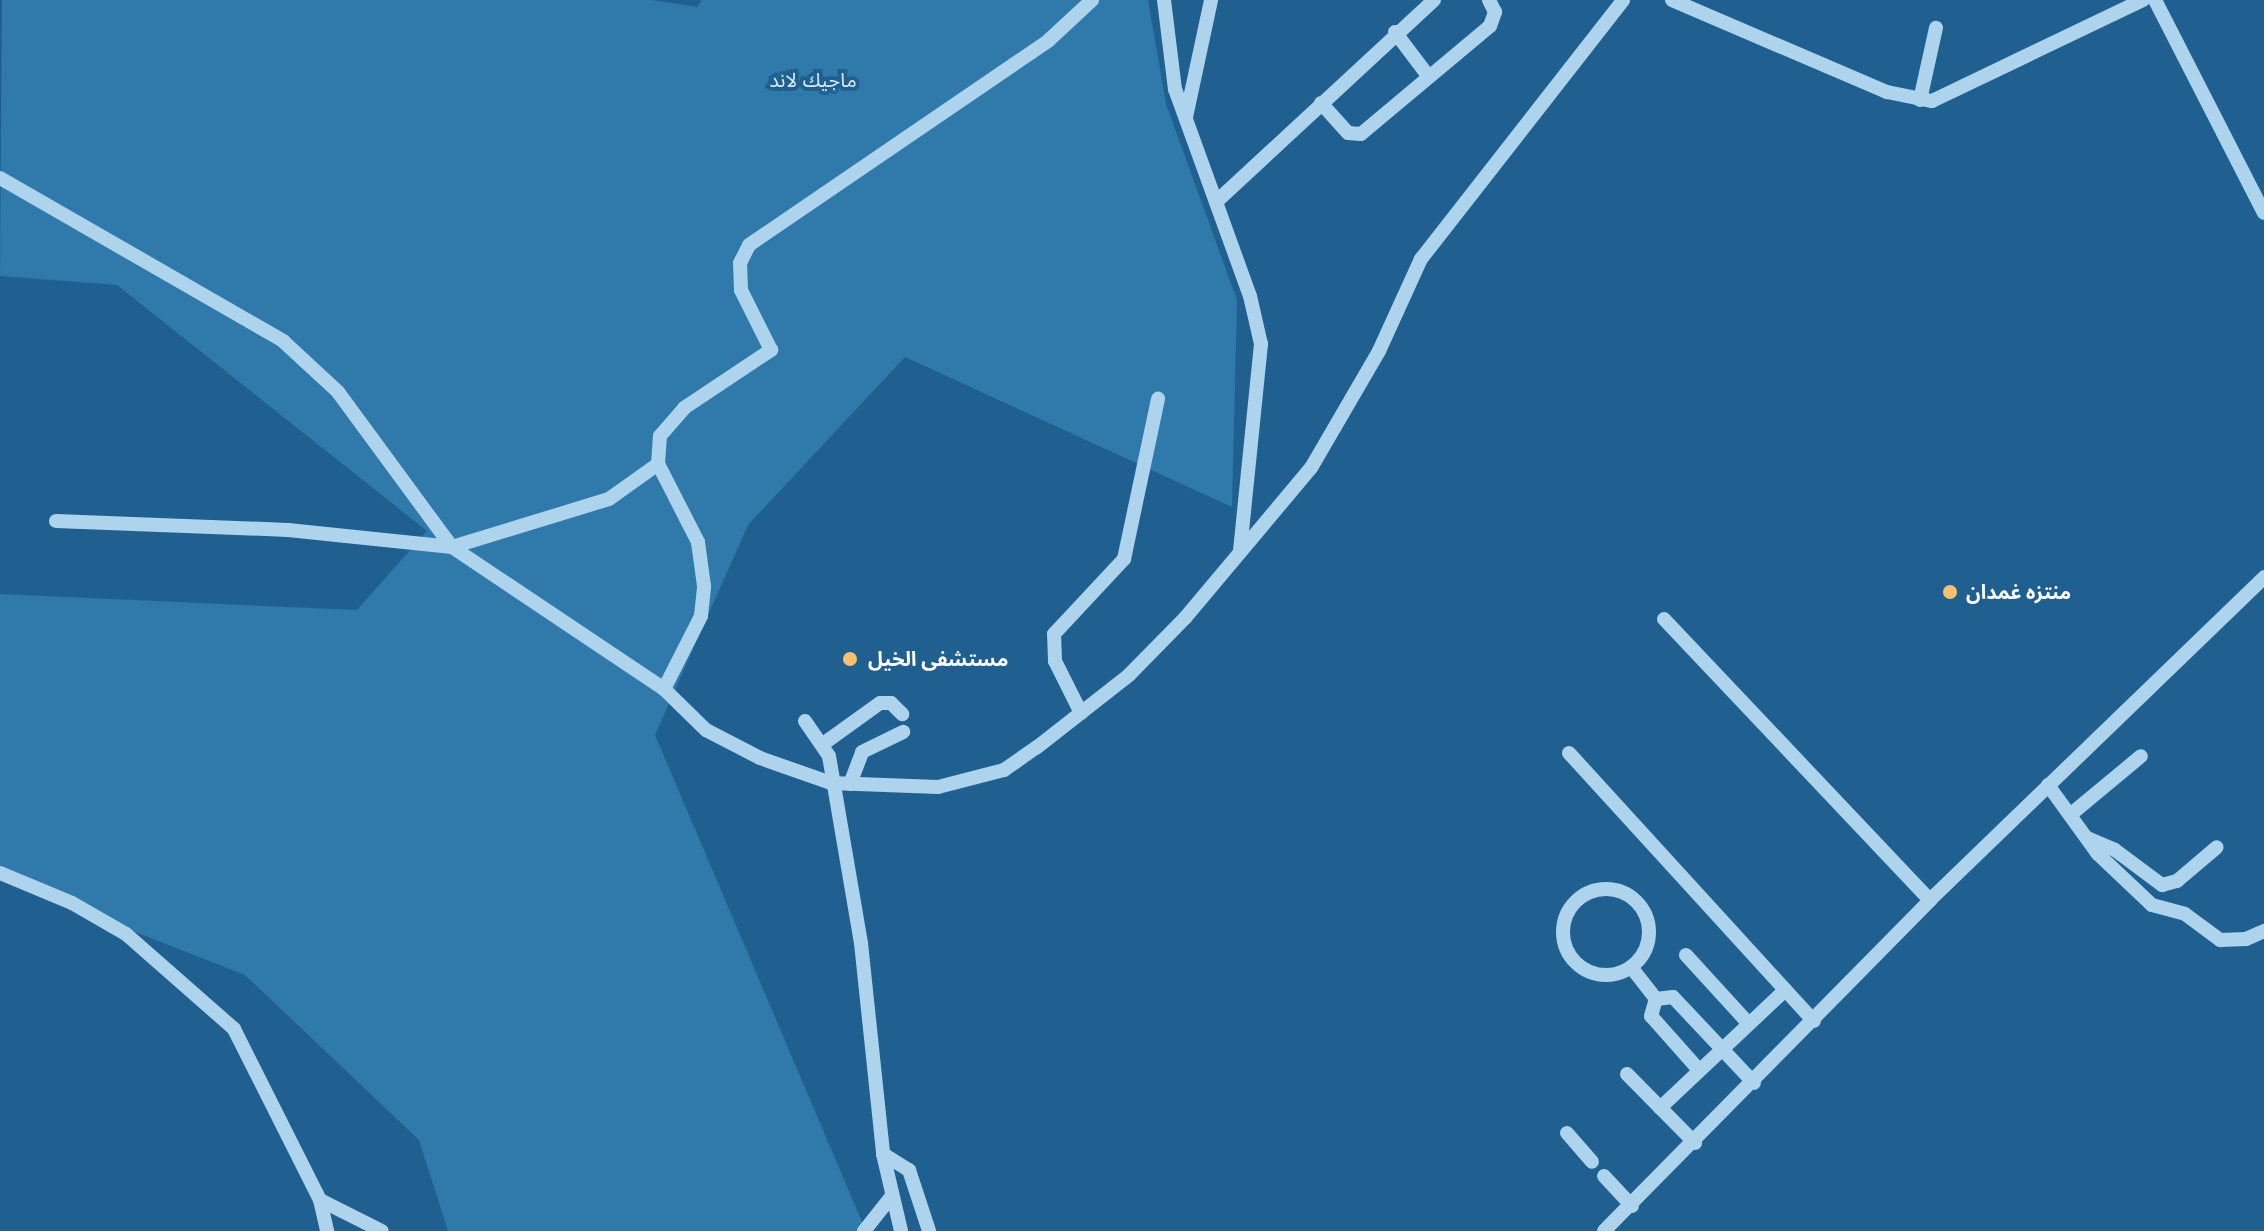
<!DOCTYPE html>
<meta charset="utf-8">
<style>
body{margin:0}
#map{position:relative;width:2264px;height:1231px;overflow:hidden;background:#1f6090;font-family:Inter,"Noto Sans Arabic",sans-serif}
div>[style]{position:absolute}
[style*='--x']{left:calc(var(--x)*1px);top:calc(var(--y)*1px);width:calc(var(--w)*1px);rotate:calc(var(--a)*1deg)}
.green>*{inset:0;background:#2f79ab}
.minor>*{height:14px;margin:-7px;padding:0 7px;transform-origin:7px;border-radius:7px;background:#aed3ed}
.minor>.ring{margin:-7px;padding:0;box-sizing:content-box;background:none;border:14px solid #aed3ed;border-radius:50%}
.dots>*{width:22px;height:22px;translate:-50% -50%;box-sizing:border-box;border:4px solid #1f6090;border-radius:50%}
span{translate:-50% -50%;white-space:nowrap;text-align:center;line-height:1.15;-webkit-text-stroke:8px #1f6090;paint-order:stroke}
.park-label{font-size:20px;color:#d4eaf9}
.poi-label{font-size:20px;color:#fff;font-weight:700}
.left{translate:0 -50%;text-align:left}
</style>
<div id="map">
<div class="green">
<div style="clip-path:polygon(2px 0,652px 0,698px 7px,701px 0,1148px 0,1166px 104px,1237px 300px,1232px 507px,905px 357px,748px 525px,655px 735px,866px 1231px,448px 1231px,419px 1140px,245px 975px,0 879px,0 594px,357px 610px,427px 531px,117px 285px,0 276px)"></div>
</div>
<div class="minor">
<div style="--x:1164;--y:0;--w:90;--a:83"></div>
<div style="--x:1175;--y:89;--w:220;--a:70.1"></div>
<div style="--x:1250;--y:296;--w:49;--a:77.1"></div>
<div style="--x:1261;--y:344;--w:206;--a:95.8"></div>
<div style="--x:1672;--y:0;--w:234;--a:23.2"></div>
<div style="--x:1887;--y:92;--w:46;--a:11.3"></div>
<div style="--x:1932;--y:101;--w:234;--a:-25.6"></div>
<div style="--x:2155;--y:0;--w:239;--a:62.9"></div>
<div style="--x:1395;--y:32;--w:56;--a:52.9"></div>
<div style="--x:1920;--y:100;--w:74;--a:-77.5"></div>
<div style="--x:1321;--y:103;--w:40;--a:48"></div>
<div style="--x:1348;--y:133;--w:13;--a:4"></div>
<div style="--x:1361;--y:134;--w:168;--a:-39.9"></div>
<div style="--x:1490;--y:26;--w:15;--a:-70"></div>
<div style="--x:1495;--y:12;--w:13;--a:-117"></div>
<div style="--x:1186;--y:117;--w:120;--a:-77.9"></div>
<div style="--x:0;--y:178;--w:327;--a:29.9"></div>
<div style="--x:283;--y:341;--w:75;--a:42.8"></div>
<div style="--x:338;--y:392;--w:192;--a:53.7"></div>
<div style="--x:452;--y:547;--w:255;--a:33.8"></div>
<div style="--x:664;--y:689;--w:59;--a:44.3"></div>
<div style="--x:706;--y:730;--w:61;--a:27.4"></div>
<div style="--x:760;--y:758;--w:75;--a:19.4"></div>
<div style="--x:831;--y:783;--w:107;--a:2.1"></div>
<div style="--x:938;--y:787;--w:68;--a:-14.4"></div>
<div style="--x:1004;--y:770;--w:39;--a:-35"></div>
<div style="--x:1036;--y:748;--w:118;--a:-38.1"></div>
<div style="--x:1129;--y:675;--w:80;--a:-45.5"></div>
<div style="--x:1185;--y:618;--w:196;--a:-50"></div>
<div style="--x:1311;--y:468;--w:135;--a:-59.8"></div>
<div style="--x:1379;--y:351;--w:101;--a:-65.5"></div>
<div style="--x:1421;--y:259;--w:328;--a:-52"></div>
<div style="--x:1216;--y:202;--w:297;--a:-42.8"></div>
<div style="--x:56;--y:521;--w:232;--a:2.2"></div>
<div style="--x:288;--y:530;--w:165;--a:5.9"></div>
<div style="--x:452;--y:547;--w:164;--a:-17"></div>
<div style="--x:609;--y:499;--w:60;--a:-35.5"></div>
<div style="--x:1664;--y:619;--w:387;--a:46.6"></div>
<div style="--x:664;--y:689;--w:82;--a:-63.1"></div>
<div style="--x:701;--y:616;--w:30;--a:-84"></div>
<div style="--x:704;--y:586;--w:44;--a:-97.8"></div>
<div style="--x:698;--y:542;--w:88;--a:-117.1"></div>
<div style="--x:658;--y:464;--w:28;--a:-86"></div>
<div style="--x:660;--y:436;--w:37;--a:-49"></div>
<div style="--x:684;--y:408;--w:105;--a:-33.7"></div>
<div style="--x:771;--y:350;--w:67;--a:-116.6"></div>
<div style="--x:741;--y:290;--w:27;--a:-92"></div>
<div style="--x:740;--y:263;--w:20;--a:-63"></div>
<div style="--x:749;--y:245;--w:363;--a:-34.3"></div>
<div style="--x:1049;--y:40;--w:59;--a:-42.9"></div>
<div style="--x:1081;--y:713;--w:58;--a:-116.6"></div>
<div style="--x:1055;--y:661;--w:27;--a:-92"></div>
<div style="--x:1054;--y:634;--w:103;--a:-47"></div>
<div style="--x:1124;--y:559;--w:164;--a:-78"></div>
<div style="--x:805;--y:721;--w:42;--a:55.6"></div>
<div style="--x:829;--y:756;--w:190;--a:80.3"></div>
<div style="--x:861;--y:943;--w:212;--a:84"></div>
<div style="--x:883;--y:1154;--w:79;--a:76.8"></div>
<div style="--x:823;--y:744;--w:70;--a:-35.7"></div>
<div style="--x:880;--y:703;--w:11;--a:0"></div>
<div style="--x:891;--y:703;--w:16;--a:45"></div>
<div style="--x:1569;--y:753;--w:363;--a:47.6"></div>
<div style="--x:850;--y:784;--w:34;--a:-69"></div>
<div style="--x:862;--y:752;--w:46;--a:-26"></div>
<div style="--x:2048;--y:785;--w:85;--a:54.1"></div>
<div style="--x:2098;--y:854;--w:74;--a:43.4"></div>
<div style="--x:2152;--y:905;--w:34;--a:15"></div>
<div style="--x:2185;--y:914;--w:44;--a:36.6"></div>
<div style="--x:2220;--y:940;--w:26;--a:-2"></div>
<div style="--x:2246;--y:939;--w:20;--a:-24"></div>
<div style="--x:2070;--y:815;--w:92;--a:-39.7"></div>
<div style="--x:2087;--y:838;--w:30;--a:23"></div>
<div style="--x:2115;--y:850;--w:59;--a:36.7"></div>
<div style="--x:2162;--y:885;--w:16;--a:-15"></div>
<div style="--x:2177;--y:881;--w:52;--a:-40.4"></div>
<div style="--x:0;--y:873;--w:78;--a:22.6"></div>
<div style="--x:72;--y:903;--w:62;--a:29.9"></div>
<div style="--x:126;--y:934;--w:144;--a:41.3"></div>
<div style="--x:234;--y:1029;--w:191;--a:63.3"></div>
<div style="--x:320;--y:1200;--w:32;--a:77"></div>
<div class="ring" style="left:1563px;top:889px;width:72px;height:72px"></div>
<div style="--x:1686;--y:955;--w:92;--a:47.6"></div>
<div style="--x:1631;--y:967;--w:41;--a:52"></div>
<div style="--x:1699;--y:1070;--w:72;--a:-131.6"></div>
<div style="--x:1651;--y:1016;--w:18;--a:-74"></div>
<div style="--x:1656;--y:999;--w:17;--a:-7"></div>
<div style="--x:1673;--y:997;--w:118;--a:46.7"></div>
<div style="--x:1627;--y:1074;--w:97;--a:45.4"></div>
<div style="--x:1660;--y:1108;--w:172;--a:-43.3"></div>
<div style="--x:1567;--y:1133;--w:38;--a:49"></div>
<div style="--x:883;--y:1154;--w:31;--a:32"></div>
<div style="--x:909;--y:1170;--w:64;--a:71.8"></div>
<div style="--x:1604;--y:1176;--w:41;--a:47"></div>
<div style="--x:320;--y:1200;--w:69;--a:26.6"></div>
<div style="--x:864;--y:1231;--w:43;--a:-51.5"></div>
<div style="--x:1604;--y:1231;--w:465;--a:-45.4"></div>
<div style="--x:1930;--y:900;--w:465;--a:-44"></div>
</div>
<div class="dots">
<div style="left:1950px;top:592px;background:#fbbf6e"></div>
<div style="left:850px;top:659px;background:#fbbf6e"></div>
</div>
<div class="park-label">
<span style="left:813px;top:80px">ماجيك لاند</span>
</div>
<div class="poi-label">
<span class="left" style="left:1966px;top:592px">منتزه غمدان</span>
<span class="left" style="left:868px;top:659px">مستشفى الخيل</span>
</div>
</div>
